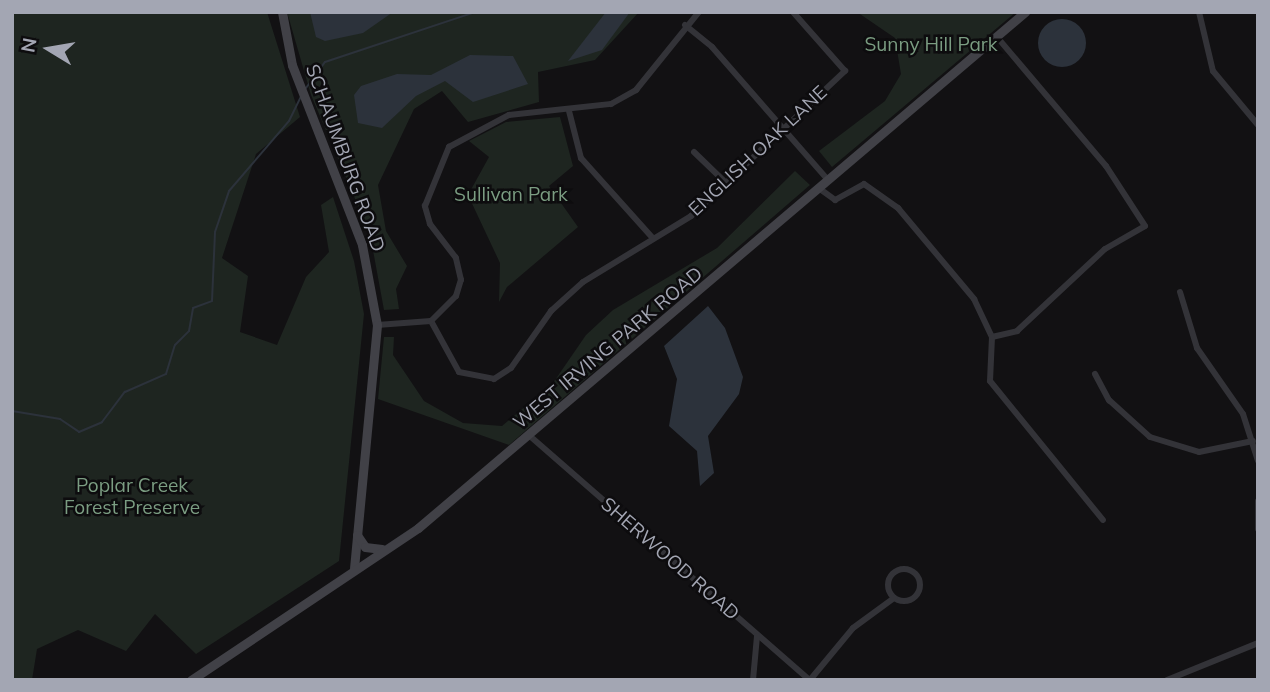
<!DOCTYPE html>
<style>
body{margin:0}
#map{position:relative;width:1270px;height:692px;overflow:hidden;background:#121113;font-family:Mulish,sans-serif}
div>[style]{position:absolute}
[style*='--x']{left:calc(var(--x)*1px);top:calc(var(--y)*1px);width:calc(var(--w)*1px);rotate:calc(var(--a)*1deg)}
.green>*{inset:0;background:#1e2520}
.water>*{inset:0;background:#2c323b}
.round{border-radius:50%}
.stream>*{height:2px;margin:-1px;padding:0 1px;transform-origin:1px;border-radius:1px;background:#2c323b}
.street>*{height:6px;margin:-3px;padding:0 3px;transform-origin:3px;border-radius:3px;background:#333338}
.street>.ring{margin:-3px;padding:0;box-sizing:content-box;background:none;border:6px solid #333338;border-radius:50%}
.secondary>*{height:9px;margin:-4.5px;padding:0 4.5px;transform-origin:4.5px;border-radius:4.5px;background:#414147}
span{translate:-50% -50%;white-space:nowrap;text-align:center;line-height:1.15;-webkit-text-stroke:5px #0d0c0e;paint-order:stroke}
.park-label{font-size:19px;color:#7b9d82}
.street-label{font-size:19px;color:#a3a6b3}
.frame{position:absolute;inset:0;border:14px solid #a3a6b3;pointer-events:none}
.north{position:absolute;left:14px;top:14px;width:70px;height:70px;-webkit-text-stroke:5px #0d0c0e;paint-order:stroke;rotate:281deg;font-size:19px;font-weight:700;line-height:28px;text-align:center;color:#a3a6b3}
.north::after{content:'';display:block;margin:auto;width:24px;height:32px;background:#a3a6b3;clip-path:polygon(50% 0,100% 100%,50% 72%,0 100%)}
</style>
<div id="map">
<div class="green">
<div style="clip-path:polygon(12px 12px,267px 12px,300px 117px,256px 154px,222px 258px,248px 276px,240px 332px,277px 345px,306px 277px,329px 252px,321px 205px,333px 197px,354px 261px,364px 314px,339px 561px,196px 654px,155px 614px,126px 651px,78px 630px,37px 649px,32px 680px,12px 680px)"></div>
<div style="clip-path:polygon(287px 12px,639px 12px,595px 60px,538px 72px,539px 102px,468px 122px,442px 91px,414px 109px,378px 185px,386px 231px,407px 266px,396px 289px,399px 309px,384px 310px,370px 234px,311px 95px)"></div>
<div style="clip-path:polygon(857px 12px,1016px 12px,832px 167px,819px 151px,885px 101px,901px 74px,895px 38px)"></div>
<div style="clip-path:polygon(560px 117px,573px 166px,549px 186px,578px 227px,507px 287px,499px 302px,500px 263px,468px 195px,489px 157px,469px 141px,506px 122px)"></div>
<div style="clip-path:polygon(795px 171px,810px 185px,509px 445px,378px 399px,384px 337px,394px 337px,393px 355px,424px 401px,463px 423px,502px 426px,553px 383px,586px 335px,613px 310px,717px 248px)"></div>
</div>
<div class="water">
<div style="clip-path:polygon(310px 12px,393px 12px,363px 33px,325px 41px,316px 37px)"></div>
<div style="clip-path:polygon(606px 12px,630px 12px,602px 50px,568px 61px)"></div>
<div class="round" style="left:1038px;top:19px;width:48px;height:48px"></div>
<div style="clip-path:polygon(470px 55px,513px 56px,528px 84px,473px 102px,445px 81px,416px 96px,382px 128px,358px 123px,354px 95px,361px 86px,397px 74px,431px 75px)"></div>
<div style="clip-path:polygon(708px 306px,725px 328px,743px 377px,739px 394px,708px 436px,714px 473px,700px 486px,697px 451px,669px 426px,677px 379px,664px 346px)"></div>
</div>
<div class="stream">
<div style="--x:306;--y:88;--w:32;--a:-54"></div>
<div style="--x:325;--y:62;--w:158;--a:-18.4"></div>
<div style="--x:12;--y:411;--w:49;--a:9.5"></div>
<div style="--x:60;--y:419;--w:23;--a:34"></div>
<div style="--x:79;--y:432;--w:25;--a:-23"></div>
<div style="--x:102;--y:422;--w:38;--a:-53"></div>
<div style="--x:125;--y:392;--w:45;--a:-23.7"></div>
<div style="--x:166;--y:374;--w:30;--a:-73"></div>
<div style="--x:175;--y:345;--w:20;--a:-45"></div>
<div style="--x:189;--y:331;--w:23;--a:-80"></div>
<div style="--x:193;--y:308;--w:20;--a:-20"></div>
<div style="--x:212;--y:301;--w:69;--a:-87.5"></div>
<div style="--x:215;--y:232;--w:43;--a:-71.1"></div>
<div style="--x:229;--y:191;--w:92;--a:-49.4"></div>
<div style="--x:289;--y:121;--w:28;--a:-64"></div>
</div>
<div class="street">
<div style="--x:1199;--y:12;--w:61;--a:76.7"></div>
<div style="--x:1213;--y:71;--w:70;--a:50.2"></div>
<div style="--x:685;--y:25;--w:35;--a:39"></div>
<div style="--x:712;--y:47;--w:176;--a:48.9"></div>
<div style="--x:569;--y:111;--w:49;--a:75.7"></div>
<div style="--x:581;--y:158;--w:106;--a:48.1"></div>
<div style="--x:694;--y:152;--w:43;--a:44.1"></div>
<div style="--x:820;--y:189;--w:19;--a:36"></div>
<div style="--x:835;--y:200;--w:33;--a:-29"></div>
<div style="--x:864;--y:184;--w:42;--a:35.2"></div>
<div style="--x:898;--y:208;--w:119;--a:50.1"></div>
<div style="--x:974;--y:299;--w:42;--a:64.7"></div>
<div style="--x:1180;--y:292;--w:59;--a:73.1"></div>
<div style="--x:1197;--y:348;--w:80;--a:55.1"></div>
<div style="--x:1243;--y:414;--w:49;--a:72.3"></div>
<div style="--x:431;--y:321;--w:58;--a:61.2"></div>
<div style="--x:459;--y:372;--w:36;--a:11"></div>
<div style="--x:494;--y:379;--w:20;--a:-33"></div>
<div style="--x:511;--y:368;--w:70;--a:-54.9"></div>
<div style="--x:551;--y:311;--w:43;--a:-42.2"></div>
<div style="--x:583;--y:282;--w:127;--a:-31.4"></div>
<div style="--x:691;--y:216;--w:212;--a:-43.3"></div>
<div style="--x:845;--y:71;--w:79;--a:-131.4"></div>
<div style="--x:377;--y:325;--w:54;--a:-4.2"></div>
<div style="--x:431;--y:321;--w:35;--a:-45"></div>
<div style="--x:456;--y:296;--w:17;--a:-73"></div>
<div style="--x:461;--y:280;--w:23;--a:-103"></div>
<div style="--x:456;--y:258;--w:43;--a:-127.4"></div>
<div style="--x:430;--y:224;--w:19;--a:-106"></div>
<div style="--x:425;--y:206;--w:64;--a:-67.9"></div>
<div style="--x:449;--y:147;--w:68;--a:-28.1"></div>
<div style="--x:509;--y:115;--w:103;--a:-6.2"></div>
<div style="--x:611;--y:104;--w:29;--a:-29"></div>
<div style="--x:636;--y:90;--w:100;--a:-51.1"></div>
<div style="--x:992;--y:337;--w:26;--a:-13"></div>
<div style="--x:1017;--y:331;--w:120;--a:-43"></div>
<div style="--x:1105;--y:249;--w:46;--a:-29.9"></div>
<div style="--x:1145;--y:226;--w:72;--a:-123"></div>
<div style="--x:1106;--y:166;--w:169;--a:-130.2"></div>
<div style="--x:992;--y:337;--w:44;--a:92.6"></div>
<div style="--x:990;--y:381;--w:179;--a:50.9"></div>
<div style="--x:1095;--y:374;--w:30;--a:62"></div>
<div style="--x:1109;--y:400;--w:55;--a:42.1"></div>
<div style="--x:1150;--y:437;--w:51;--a:17"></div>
<div style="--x:1199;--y:452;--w:55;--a:-11.5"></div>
<div style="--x:531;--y:437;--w:370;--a:41.1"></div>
<div style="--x:1258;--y:501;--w:28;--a:90"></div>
<div class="ring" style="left:888px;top:569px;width:26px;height:26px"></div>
<div style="--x:753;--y:680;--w:44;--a:-84.8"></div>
<div style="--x:810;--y:680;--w:67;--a:-50.4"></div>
<div style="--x:853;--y:628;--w:51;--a:-36.2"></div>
<div style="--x:1167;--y:680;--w:98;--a:-22.1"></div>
</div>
<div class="secondary">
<div style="--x:282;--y:12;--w:54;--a:79.3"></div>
<div style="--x:292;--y:65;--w:193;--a:68.7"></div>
<div style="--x:362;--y:245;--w:81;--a:79.4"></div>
<div style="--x:377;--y:325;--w:244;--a:95.4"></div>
<div style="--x:357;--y:535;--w:14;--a:56"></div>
<div style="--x:365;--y:547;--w:17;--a:7"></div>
<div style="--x:191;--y:680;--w:273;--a:-33.8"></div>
<div style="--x:418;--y:528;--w:797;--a:-40.37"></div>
</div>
<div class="park-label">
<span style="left:931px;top:45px">Sunny Hill Park</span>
<span style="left:511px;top:195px">Sullivan Park</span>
<span style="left:132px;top:497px">Poplar Creek<br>Forest Preserve</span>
</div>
<div class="street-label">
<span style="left:758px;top:151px;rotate:-43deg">ENGLISH OAK LANE</span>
<span style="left:345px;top:158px;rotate:70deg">SCHAUMBURG ROAD</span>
<span style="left:608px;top:348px;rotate:-40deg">WEST IRVING PARK ROAD</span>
<span style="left:670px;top:559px;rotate:41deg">SHERWOOD ROAD</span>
</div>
<div class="frame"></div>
<div class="north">N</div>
</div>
